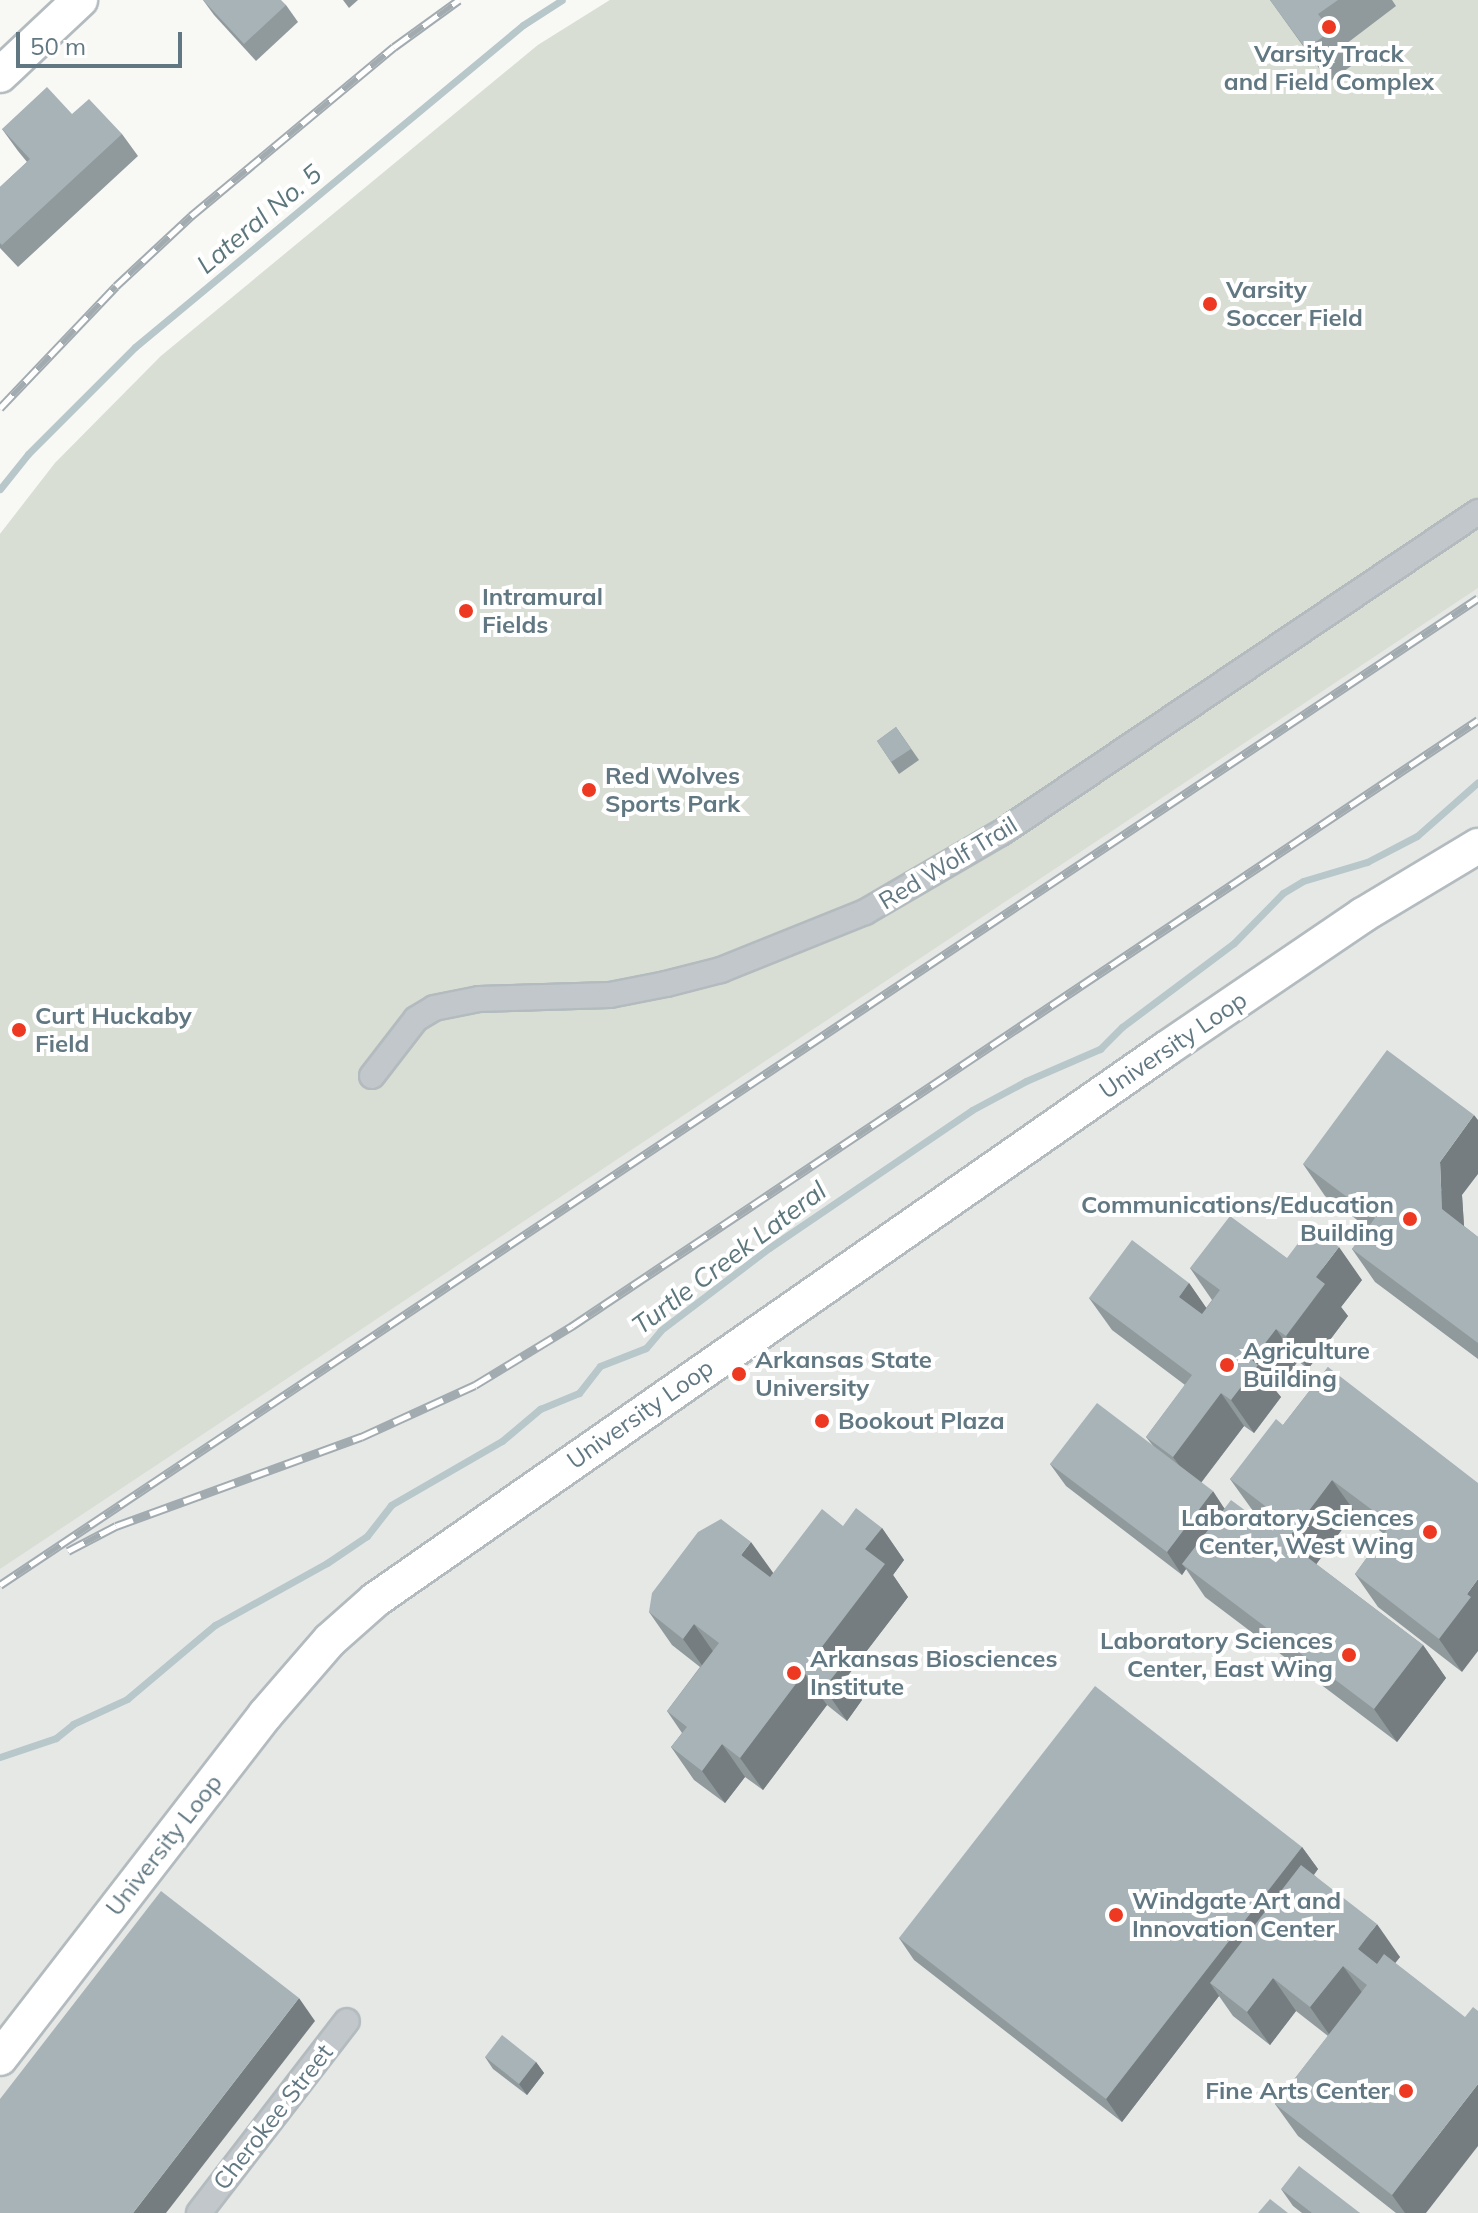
<!DOCTYPE html>
<style>
body{margin:0}
#map{position:relative;width:1478px;height:2213px;overflow:hidden;background:#f8f8f5;font-family:Mulish,sans-serif}
div>[style]{position:absolute}
[style*='--x']{left:calc(var(--x)*1px);top:calc(var(--y)*1px);width:calc(var(--w)*1px);rotate:calc(var(--a)*1deg)}
.built>*{inset:0;background:#e6e8e6}
.green>*{inset:0;background:#d9ded4}
.stream>*{height:7px;margin:-3.5px;padding:0 3.5px;transform-origin:3.5px;border-radius:3.5px;background:#b7c7ca}
.roads{filter:drop-shadow(2px 0 #b3bbbf) drop-shadow(-2px 0 #b3bbbf) drop-shadow(0 2px #b3bbbf) drop-shadow(0 -2px #b3bbbf)}
.street>*{height:24px;margin:-12px;padding:0 12px;transform-origin:12px;border-radius:12px;background:#c1c7ca}
.secondary>*{height:34px;margin:-17px;padding:0 17px;transform-origin:17px;border-radius:17px;background:#fff}
.rail>*{height:9px;margin-top:-4.5px;transform-origin:0;background:repeating-linear-gradient(90deg,#fff 0 18px,#a2abb0 0 36px);box-sizing:border-box;border-block:2px solid #a2abb0}
.wall>*{inset:0;background:#909a9d}
.shaded-wall>*{inset:0;background:#757d80}
.building>*{inset:0;background:#a7b3b7}
.dots>*{width:22px;height:22px;translate:-50% -50%;box-sizing:border-box;border:4px solid #fff;border-radius:50%}
span{translate:-50% -50%;white-space:nowrap;text-align:center;line-height:1.15;-webkit-text-stroke:8px #fff;paint-order:stroke}
.poi-label{font-size:24px;color:#617882;font-weight:700}
.left{translate:0 -50%;text-align:left}
.right{translate:-100% -50%;text-align:right}
.street-label{font-size:24px;color:#617882}
.water-label{font-size:26px;color:#5c777c;font-style:italic}
.scale{position:absolute;left:16px;top:32px;width:166px;height:36px;box-sizing:border-box;border:4px solid #617882;border-top:0;padding-left:10px;font-size:24px;line-height:28px;white-space:nowrap;color:#617882;-webkit-text-stroke:6px #fff;paint-order:stroke}
</style>
<div id="map">
<div class="built">
<div style="clip-path:polygon(610px 0,1478px 0,1478px 2213px,0 2213px,0 534px,55px 463px,161px 356px,538px 45px)"></div>
</div>
<div class="green">
<div style="clip-path:polygon(610px 0,1478px 0,1478px 588px,0 1569px,0 534px,55px 463px,161px 356px,538px 45px)"></div>
</div>
<div class="stream">
<div style="--x:0;--y:489;--w:45;--a:-51.3"></div>
<div style="--x:28;--y:454;--w:151;--a:-45"></div>
<div style="--x:135;--y:347;--w:504;--a:-39.69"></div>
<div style="--x:523;--y:25;--w:46;--a:-32.7"></div>
<div style="--x:0;--y:1757;--w:59;--a:-18.7"></div>
<div style="--x:56;--y:1738;--w:22;--a:-39"></div>
<div style="--x:73;--y:1724;--w:60;--a:-24.8"></div>
<div style="--x:127;--y:1699;--w:115;--a:-40.1"></div>
<div style="--x:215;--y:1625;--w:128;--a:-29"></div>
<div style="--x:327;--y:1563;--w:48;--a:-34"></div>
<div style="--x:367;--y:1536;--w:39;--a:-52"></div>
<div style="--x:391;--y:1505;--w:128;--a:-30"></div>
<div style="--x:502;--y:1441;--w:50;--a:-40.1"></div>
<div style="--x:540;--y:1409;--w:42;--a:-22.3"></div>
<div style="--x:579;--y:1393;--w:34;--a:-52"></div>
<div style="--x:600;--y:1366;--w:49;--a:-21.4"></div>
<div style="--x:646;--y:1348;--w:23;--a:-50"></div>
<div style="--x:661;--y:1330;--w:136;--a:-37.2"></div>
<div style="--x:769;--y:1248;--w:245;--a:-34.2"></div>
<div style="--x:972;--y:1110;--w:61;--a:-28.2"></div>
<div style="--x:1026;--y:1081;--w:81;--a:-23.4"></div>
<div style="--x:1100;--y:1049;--w:31;--a:-45"></div>
<div style="--x:1122;--y:1027;--w:140;--a:-36.9"></div>
<div style="--x:1234;--y:943;--w:70;--a:-45.6"></div>
<div style="--x:1283;--y:893;--w:23;--a:-31"></div>
<div style="--x:1303;--y:881;--w:67;--a:-16.5"></div>
<div style="--x:1367;--y:862;--w:56;--a:-27.5"></div>
<div style="--x:1417;--y:836;--w:81;--a:-41.5"></div>
</div>
<div class="roads">
<div class="street">
<div style="--x:372;--y:1076;--w:72;--a:-52.3"></div>
<div style="--x:416;--y:1019;--w:21;--a:-31"></div>
<div style="--x:434;--y:1008;--w:46;--a:-11.3"></div>
<div style="--x:479;--y:999;--w:131;--a:-1.7"></div>
<div style="--x:610;--y:995;--w:57;--a:-11.1"></div>
<div style="--x:666;--y:984;--w:57;--a:-14.3"></div>
<div style="--x:721;--y:970;--w:155;--a:-21.9"></div>
<div style="--x:865;--y:912;--w:157;--a:-30.2"></div>
<div style="--x:1001;--y:833;--w:575;--a:-33.94"></div>
<div style="--x:199;--y:2213;--w:242;--a:-52.4"></div>
</div>
<div class="secondary">
<div style="--x:0;--y:75;--w:110;--a:-43.2"></div>
<div style="--x:0;--y:2058;--w:433;--a:-52.3"></div>
<div style="--x:265;--y:1715;--w:99;--a:-49.1"></div>
<div style="--x:330;--y:1640;--w:60;--a:-41.6"></div>
<div style="--x:375;--y:1600;--w:964;--a:-34.86"></div>
<div style="--x:1166;--y:1049;--w:238;--a:-34.2"></div>
<div style="--x:1363;--y:915;--w:134;--a:-31"></div>
</div>
</div>
<div class="rail">
<div style="--x:0;--y:408;--w:168;--a:-46.4"></div>
<div style="--x:116;--y:286;--w:103;--a:-43"></div>
<div style="--x:191;--y:216;--w:264;--a:-39.8"></div>
<div style="--x:394;--y:47;--w:80;--a:-35.9"></div>
<div style="--x:68;--y:1551;--w:54;--a:-27.5"></div>
<div style="--x:116;--y:1526;--w:261;--a:-20"></div>
<div style="--x:361;--y:1437;--w:125;--a:-24.5"></div>
<div style="--x:475;--y:1385;--w:114;--a:-31.3"></div>
<div style="--x:572;--y:1326;--w:1090;--a:-33.78"></div>
<div style="--x:0;--y:1585;--w:1777;--a:-33.73"></div>
</div>
<div class="wall">
<div style="clip-path:polygon(203px 0,286px 5px,298px 22px,256px 61px,214px 15px)"></div>
<div style="clip-path:polygon(343px 0,358px 0,349px 8px)"></div>
<div style="clip-path:polygon(1270px 0,1392px 0,1396px 6px,1342px 47px,1354px 64px,1329px 82px)"></div>
<div style="clip-path:polygon(72px 114px,122px 134px,138px 156px,18px 267px,0 248px,0 187px,27px 162px,18px 151px,2px 129px)"></div>
<div style="clip-path:polygon(896px 727px,919px 760px,899px 774px,877px 741px)"></div>
<div style="clip-path:polygon(1303px 1164px,1462px 1195px,1464px 1226px,1478px 1237px,1478px 1359px,1375px 1282px,1352px 1249px,1368px 1228px,1325px 1196px)"></div>
<div style="clip-path:polygon(1287px 1258px,1362px 1280px,1341px 1307px,1348px 1316px,1308px 1369px,1298px 1361px,1276px 1391px,1281px 1397px,1254px 1433px,1244px 1426px,1201px 1483px,1224px 1508px,1273px 1531px,1275px 1529px,1253px 1511px,1230px 1479px,1283px 1425px,1328px 1367px,1462px 1672px,1378px 1607px,1355px 1574px,1384px 1534px,1355px 1512px,1316px 1564px,1423px 1645px,1446px 1678px,1397px 1742px,1205px 1597px,1186px 1569px,1182px 1575px,1066px 1486px,1050px 1464px,1154px 1447px,1146px 1437px,1185px 1385px,1112px 1330px,1089px 1298px,1189px 1283px,1206px 1308px,1212px 1300px,1190px 1268px)"></div>
<div style="clip-path:polygon(843px 1526px,882px 1528px,904px 1560px,893px 1575px,908px 1597px,846px 1678px,862px 1700px,847px 1721px,827px 1705px,763px 1790px,745px 1777px,725px 1803px,694px 1780px,671px 1747px,682px 1733px,667px 1711px,700px 1667px,672px 1645px,649px 1612px,773px 1574px)"></div>
<div style="clip-path:polygon(1302px 1847px,1318px 1869px,1314px 1875px,1400px 1957px,1395px 1963px,1426px 2213px,1396px 2213px,1298px 2136px,1275px 2104px,1328px 2036px,1296px 2011px,1270px 2045px,1233px 2016px,1219px 1996px,1122px 2122px,914px 1960px,899px 1938px)"></div>
<div style="clip-path:polygon(485px 2057px,536px 2062px,544px 2073px,527px 2095px,493px 2069px)"></div>
<div style="clip-path:polygon(1281px 2189px,1360px 2213px,1302px 2213px,1293px 2206px)"></div>
</div>
<div class="shaded-wall">
<div style="clip-path:polygon(1474px 1115px,1478px 1120px,1478px 1174px,1462px 1195px,1465px 1241px,1442px 1209px,1440px 1162px)"></div>
<div style="clip-path:polygon(1339px 1247px,1362px 1280px,1341px 1307px,1348px 1316px,1308px 1369px,1286px 1336px,1316px 1277px)"></div>
<div style="clip-path:polygon(1189px 1283px,1212px 1316px,1202px 1329px,1179px 1297px)"></div>
<div style="clip-path:polygon(1276px 1329px,1298px 1361px,1276px 1391px,1281px 1397px,1254px 1433px,1231px 1400px,1252px 1360px)"></div>
<div style="clip-path:polygon(1221px 1393px,1244px 1426px,1196px 1489px,1173px 1457px)"></div>
<div style="clip-path:polygon(1332px 1480px,1355px 1512px,1309px 1574px,1286px 1541px)"></div>
<div style="clip-path:polygon(1213px 1491px,1228px 1514px,1182px 1564px,1186px 1569px,1182px 1575px,1167px 1552px)"></div>
<div style="clip-path:polygon(882px 1528px,904px 1560px,893px 1575px,908px 1597px,846px 1678px,862px 1700px,847px 1721px,824px 1688px,818px 1652px,865px 1549px)"></div>
<div style="clip-path:polygon(751px 1542px,774px 1574px,764px 1587px,741px 1555px)"></div>
<div style="clip-path:polygon(1478px 1579px,1478px 1651px,1462px 1672px,1439px 1639px,1467px 1594px)"></div>
<div style="clip-path:polygon(694px 1624px,717px 1657px,706px 1671px,683px 1639px)"></div>
<div style="clip-path:polygon(1423px 1645px,1446px 1678px,1397px 1742px,1374px 1709px)"></div>
<div style="clip-path:polygon(804px 1673px,827px 1705px,763px 1790px,740px 1758px)"></div>
<div style="clip-path:polygon(722px 1744px,745px 1777px,725px 1803px,702px 1771px)"></div>
<div style="clip-path:polygon(1302px 1847px,1318px 1869px,1222px 1993px,1210px 1983px,1219px 1996px,1122px 2122px,1106px 2099px)"></div>
<div style="clip-path:polygon(1377px 1924px,1400px 1957px,1381px 1981px,1358px 1949px)"></div>
<div style="clip-path:polygon(1343px 1966px,1366px 1998px,1333px 2040px,1310px 2007px)"></div>
<div style="clip-path:polygon(1273px 1978px,1296px 2011px,1270px 2045px,1247px 2012px)"></div>
<div style="clip-path:polygon(299px 1998px,315px 2021px,166px 2213px,133px 2213px)"></div>
<div style="clip-path:polygon(536px 2062px,544px 2073px,527px 2095px,519px 2084px)"></div>
<div style="clip-path:polygon(1478px 2084px,1478px 2146px,1426px 2213px,1405px 2213px,1392px 2195px)"></div>
</div>
<div class="building">
<div style="clip-path:polygon(203px 0,281px 0,286px 5px,244px 44px)"></div>
<div style="clip-path:polygon(1270px 0,1338px 0,1318px 14px,1331px 31px,1306px 49px)"></div>
<div style="clip-path:polygon(47px 87px,72px 114px,89px 99px,122px 134px,2px 245px,0 243px,0 187px,30px 159px,2px 129px)"></div>
<div style="clip-path:polygon(896px 727px,911px 749px,891px 762px,877px 741px)"></div>
<div style="clip-path:polygon(1387px 1050px,1474px 1115px,1440px 1162px,1442px 1209px,1478px 1237px,1478px 1343px,1352px 1249px,1375px 1218px,1303px 1164px)"></div>
<div style="clip-path:polygon(1230px 1216px,1287px 1258px,1311px 1226px,1339px 1247px,1316px 1277px,1325px 1284px,1286px 1336px,1276px 1329px,1252px 1360px,1258px 1365px,1231px 1400px,1221px 1393px,1173px 1457px,1146px 1437px,1192px 1375px,1089px 1298px,1132px 1240px,1189px 1283px,1179px 1297px,1202px 1314px,1220px 1290px,1190px 1268px)"></div>
<div style="clip-path:polygon(1328px 1367px,1478px 1483px,1478px 1579px,1467px 1594px,1471px 1597px,1439px 1639px,1355px 1574px,1391px 1524px,1332px 1480px,1286px 1541px,1423px 1645px,1374px 1709px,1182px 1564px,1231px 1500px,1273px 1531px,1282px 1519px,1230px 1479px,1276px 1419px,1283px 1425px)"></div>
<div style="clip-path:polygon(1097px 1403px,1213px 1491px,1167px 1552px,1050px 1464px)"></div>
<div style="clip-path:polygon(856px 1508px,882px 1528px,865px 1549px,885px 1564px,818px 1652px,840px 1668px,824px 1688px,804px 1673px,740px 1758px,722px 1744px,702px 1771px,671px 1747px,687px 1727px,667px 1711px,719px 1643px,694px 1624px,683px 1639px,649px 1612px,652px 1593px,698px 1532px,721px 1519px,751px 1542px,741px 1555px,770px 1577px,822px 1509px,843px 1526px)"></div>
<div style="clip-path:polygon(1095px 1686px,1302px 1847px,1106px 2099px,899px 1938px)"></div>
<div style="clip-path:polygon(1301px 1865px,1377px 1924px,1358px 1949px,1377px 1964px,1384px 1954px,1465px 2017px,1473px 2007px,1478px 2011px,1478px 2084px,1392px 2195px,1275px 2104px,1367px 1985px,1343px 1966px,1310px 2007px,1273px 1978px,1247px 2012px,1210px 1983px)"></div>
<div style="clip-path:polygon(161px 1891px,299px 1998px,133px 2213px,0 2213px,0 2099px)"></div>
<div style="clip-path:polygon(502px 2035px,536px 2062px,519px 2084px,485px 2057px)"></div>
<div style="clip-path:polygon(1299px 2166px,1360px 2213px,1312px 2213px,1281px 2189px)"></div>
<div style="clip-path:polygon(1270px 2199px,1288px 2213px,1258px 2213px)"></div>
</div>
<div class="dots">
<div style="left:1329px;top:27px;background:#ed3921"></div>
<div style="left:1210px;top:304px;background:#ed3921"></div>
<div style="left:466px;top:611px;background:#ed3921"></div>
<div style="left:589px;top:790px;background:#ed3921"></div>
<div style="left:19px;top:1030px;background:#ed3921"></div>
<div style="left:1410px;top:1219px;background:#ed3921"></div>
<div style="left:1227px;top:1365px;background:#ed3921"></div>
<div style="left:739px;top:1374px;background:#ed3921"></div>
<div style="left:822px;top:1421px;background:#ed3921"></div>
<div style="left:1430px;top:1532px;background:#ed3921"></div>
<div style="left:1349px;top:1655px;background:#ed3921"></div>
<div style="left:794px;top:1673px;background:#ed3921"></div>
<div style="left:1116px;top:1915px;background:#ed3921"></div>
<div style="left:1406px;top:2091px;background:#ed3921"></div>
</div>
<div class="poi-label">
<span style="left:1329px;top:68px">Varsity Track<br>and Field Complex</span>
<span class="left" style="left:1226px;top:304px">Varsity<br>Soccer Field</span>
<span class="left" style="left:482px;top:611px">Intramural<br>Fields</span>
<span class="left" style="left:605px;top:790px">Red Wolves<br>Sports Park</span>
<span class="left" style="left:35px;top:1030px">Curt Huckaby<br>Field</span>
<span class="right" style="left:1394px;top:1219px">Communications/Education<br>Building</span>
<span class="left" style="left:1243px;top:1365px">Agriculture<br>Building</span>
<span class="left" style="left:755px;top:1374px">Arkansas State<br>University</span>
<span class="left" style="left:838px;top:1421px">Bookout Plaza</span>
<span class="right" style="left:1414px;top:1532px">Laboratory Sciences<br>Center, West Wing</span>
<span class="right" style="left:1333px;top:1655px">Laboratory Sciences<br>Center, East Wing</span>
<span class="left" style="left:810px;top:1673px">Arkansas Biosciences<br>Institute</span>
<span class="left" style="left:1132px;top:1915px">Windgate Art and<br>Innovation Center</span>
<span class="right" style="left:1390px;top:2091px">Fine Arts Center</span>
</div>
<div class="street-label">
<span style="left:948px;top:863px;rotate:-31deg">Red Wolf Trail</span>
<span style="left:1173px;top:1045px;rotate:-34deg">University Loop</span>
<span style="left:640px;top:1414px;rotate:-35deg">University Loop</span>
<span style="left:164px;top:1845px;rotate:-52deg">University Loop</span>
<span style="left:273px;top:2117px;rotate:-52deg">Cherokee Street</span>
</div>
<div class="water-label">
<span style="left:259px;top:219px;rotate:-40deg">Lateral No. 5</span>
<span style="left:729px;top:1258px;rotate:-37deg">Turtle Creek Lateral</span>
</div>
<div class="scale">50 m</div>
</div>
